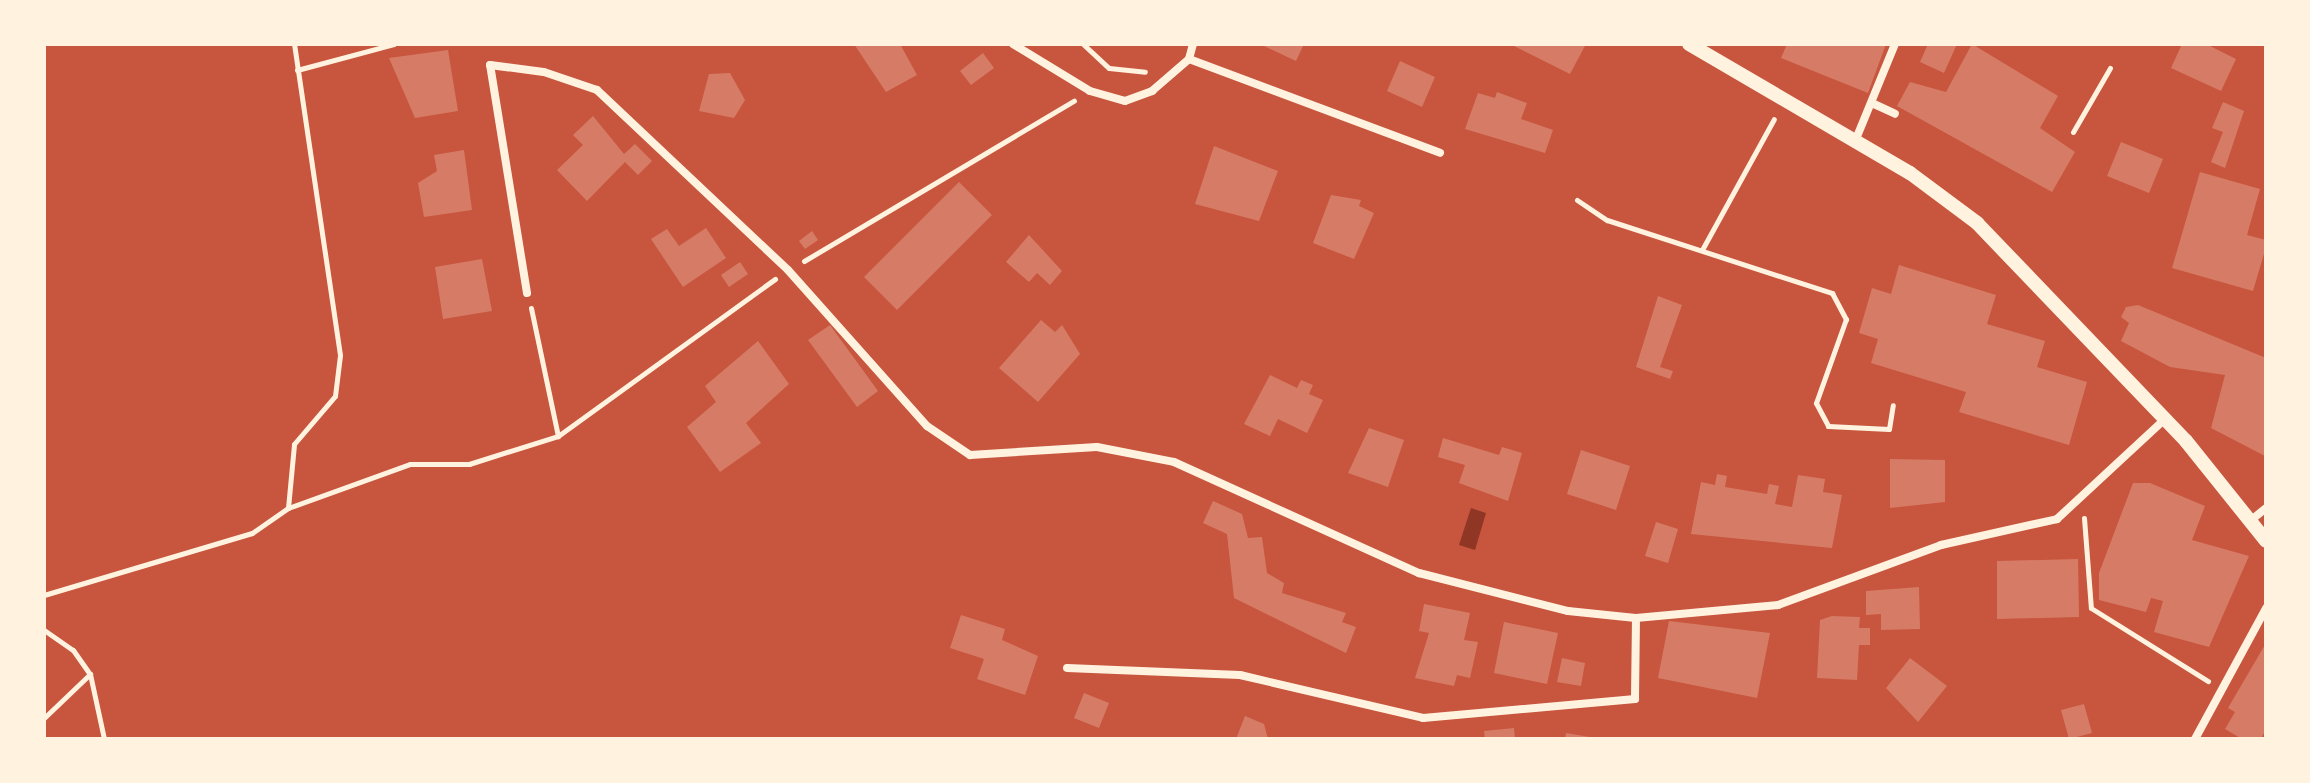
<!DOCTYPE html>
<style>
body{margin:0}
#map{position:relative;width:2310px;height:783px;overflow:hidden;background:#c8553d;font-family:"Exo 2",sans-serif}
div>[style]{position:absolute}
[style*='--x']{left:calc(var(--x)*1px);top:calc(var(--y)*1px);width:calc(var(--w)*1px);rotate:calc(var(--a)*1deg)}
.water>*{inset:0;background:#8f3625}
.building>*{inset:0;background:#d67c66}
.path>*{height:5px;margin:-2.5px;padding:0 2.5px;transform-origin:2.5px;border-radius:2.5px;background:#fff3e0}
.minor>*{height:8px;margin:-4px;padding:0 4px;transform-origin:4px;border-radius:4px;background:#fff3e0}
.tertiary>*{height:14px;margin:-7px;padding:0 7px;transform-origin:7px;border-radius:7px;background:#fff3e0}
span{translate:-50% -50%;white-space:nowrap;text-align:center;line-height:1.15;-webkit-text-stroke:8px #fff3e0;paint-order:stroke}
.frame{position:absolute;inset:0;border:46px solid #fff3e0;pointer-events:none}
</style>
<div id="map">
<div class="water">
<div style="clip-path:polygon(1471px 508px,1486px 513px,1475px 550px,1459px 545px)"></div>
</div>
<div class="building">
<div style="clip-path:polygon(854px 44px,900px 44px,917px 75px,886px 92px)"></div>
<div style="clip-path:polygon(1260px 44px,1304px 44px,1296px 61px)"></div>
<div style="clip-path:polygon(1510px 44px,1586px 44px,1570px 74px)"></div>
<div style="clip-path:polygon(1787px 44px,1886px 44px,1868px 93px,1781px 58px)"></div>
<div style="clip-path:polygon(1928px 44px,1957px 44px,1944px 73px,1920px 62px)"></div>
<div style="clip-path:polygon(1972px 44px,2058px 96px,2040px 128px,2075px 152px,2052px 192px,1897px 106px,1910px 82px,1946px 92px)"></div>
<div style="clip-path:polygon(2182px 44px,2206px 44px,2236px 59px,2221px 91px,2171px 68px)"></div>
<div style="clip-path:polygon(448px 50px,458px 111px,415px 118px,389px 58px)"></div>
<div style="clip-path:polygon(983px 53px,994px 68px,971px 85px,960px 71px)"></div>
<div style="clip-path:polygon(1400px 61px,1435px 77px,1422px 107px,1387px 91px)"></div>
<div style="clip-path:polygon(730px 73px,745px 100px,734px 118px,699px 111px,709px 74px)"></div>
<div style="clip-path:polygon(1497px 92px,1527px 103px,1521px 119px,1553px 130px,1545px 153px,1465px 129px,1478px 93px,1495px 98px)"></div>
<div style="clip-path:polygon(2223px 102px,2244px 111px,2225px 168px,2211px 162px,2223px 132px,2212px 128px)"></div>
<div style="clip-path:polygon(593px 116px,624px 154px,635px 144px,652px 161px,638px 175px,625px 162px,587px 201px,557px 170px,583px 145px,573px 135px)"></div>
<div style="clip-path:polygon(2121px 142px,2163px 159px,2149px 193px,2107px 176px)"></div>
<div style="clip-path:polygon(1214px 146px,1278px 171px,1259px 221px,1195px 204px)"></div>
<div style="clip-path:polygon(464px 150px,472px 210px,424px 217px,418px 183px,437px 171px,434px 155px)"></div>
<div style="clip-path:polygon(2200px 172px,2260px 189px,2247px 235px,2266px 240px,2266px 247px,2253px 291px,2172px 268px)"></div>
<div style="clip-path:polygon(959px 182px,992px 215px,897px 310px,864px 277px)"></div>
<div style="clip-path:polygon(1331px 195px,1361px 200px,1359px 206px,1374px 213px,1354px 259px,1313px 243px)"></div>
<div style="clip-path:polygon(706px 228px,726px 258px,683px 287px,651px 239px,667px 229px,679px 246px)"></div>
<div style="clip-path:polygon(812px 231px,818px 240px,805px 249px,799px 241px)"></div>
<div style="clip-path:polygon(1029px 235px,1062px 271px,1050px 285px,1037px 273px,1029px 282px,1006px 262px)"></div>
<div style="clip-path:polygon(482px 259px,492px 311px,443px 319px,435px 267px)"></div>
<div style="clip-path:polygon(740px 262px,748px 274px,729px 287px,721px 275px)"></div>
<div style="clip-path:polygon(1899px 265px,1996px 295px,1987px 324px,2045px 341px,2037px 367px,2087px 382px,2069px 445px,1959px 412px,1966px 392px,1871px 363px,1878px 339px,1859px 333px,1872px 288px,1891px 294px)"></div>
<div style="clip-path:polygon(1658px 296px,1682px 305px,1660px 367px,1673px 371px,1670px 379px,1636px 367px)"></div>
<div style="clip-path:polygon(2138px 305px,2266px 358px,2265px 456px,2211px 428px,2225px 375px,2170px 367px,2121px 341px,2129px 323px,2121px 317px,2126px 307px)"></div>
<div style="clip-path:polygon(1041px 320px,1055px 332px,1062px 325px,1080px 354px,1038px 402px,999px 368px)"></div>
<div style="clip-path:polygon(830px 325px,878px 391px,857px 407px,808px 340px)"></div>
<div style="clip-path:polygon(758px 341px,789px 384px,746px 423px,761px 443px,720px 472px,687px 427px,716px 402px,705px 386px)"></div>
<div style="clip-path:polygon(1270px 375px,1297px 388px,1301px 380px,1313px 385px,1309px 394px,1323px 400px,1307px 433px,1278px 419px,1270px 436px,1244px 424px)"></div>
<div style="clip-path:polygon(1369px 428px,1404px 440px,1388px 487px,1348px 473px)"></div>
<div style="clip-path:polygon(1443px 438px,1499px 455px,1502px 447px,1522px 453px,1508px 501px,1459px 483px,1465px 465px,1438px 457px)"></div>
<div style="clip-path:polygon(1581px 450px,1630px 466px,1616px 510px,1567px 494px)"></div>
<div style="clip-path:polygon(1890px 459px,1945px 460px,1945px 502px,1890px 508px)"></div>
<div style="clip-path:polygon(1717px 474px,1727px 476px,1725px 487px,1767px 494px,1769px 484px,1779px 486px,1775px 504px,1792px 507px,1798px 475px,1825px 479px,1823px 492px,1842px 495px,1832px 548px,1691px 534px,1701px 482px,1715px 485px)"></div>
<div style="clip-path:polygon(2133px 483px,2150px 483px,2205px 506px,2192px 540px,2249px 556px,2209px 647px,2154px 632px,2163px 601px,2151px 598px,2146px 612px,2099px 600px,2099px 573px)"></div>
<div style="clip-path:polygon(1213px 501px,1242px 514px,1248px 538px,1262px 537px,1267px 573px,1284px 583px,1282px 593px,1346px 613px,1342px 622px,1356px 627px,1346px 653px,1234px 598px,1227px 534px,1203px 523px)"></div>
<div style="clip-path:polygon(1656px 522px,1678px 529px,1668px 563px,1645px 556px)"></div>
<div style="clip-path:polygon(2078px 559px,2079px 617px,1997px 619px,1997px 561px)"></div>
<div style="clip-path:polygon(1919px 587px,1920px 629px,1881px 630px,1881px 614px,1866px 615px,1866px 591px)"></div>
<div style="clip-path:polygon(1424px 604px,1470px 613px,1464px 640px,1478px 642px,1470px 678px,1457px 675px,1454px 686px,1415px 678px,1429px 633px,1419px 631px)"></div>
<div style="clip-path:polygon(961px 615px,1005px 629px,1002px 640px,1038px 656px,1025px 695px,977px 679px,984px 659px,950px 648px)"></div>
<div style="clip-path:polygon(1832px 616px,1860px 617px,1859px 628px,1870px 628px,1870px 645px,1859px 645px,1857px 680px,1817px 678px,1820px 620px)"></div>
<div style="clip-path:polygon(1669px 621px,1770px 633px,1757px 698px,1658px 678px)"></div>
<div style="clip-path:polygon(1504px 622px,1558px 633px,1547px 684px,1494px 673px)"></div>
<div style="clip-path:polygon(2266px 643px,2266px 729px,2261px 739px,2242px 739px,2225px 729px,2235px 712px,2228px 708px)"></div>
<div style="clip-path:polygon(1562px 658px,1585px 663px,1581px 686px,1557px 682px)"></div>
<div style="clip-path:polygon(1910px 658px,1947px 686px,1918px 722px,1886px 688px)"></div>
<div style="clip-path:polygon(1084px 693px,1109px 703px,1099px 728px,1074px 718px)"></div>
<div style="clip-path:polygon(2084px 704px,2092px 733px,2069px 739px,2061px 710px)"></div>
<div style="clip-path:polygon(1245px 716px,1264px 724px,1268px 739px,1236px 739px)"></div>
<div style="clip-path:polygon(1514px 728px,1515px 739px,1485px 739px,1484px 731px)"></div>
<div style="clip-path:polygon(1566px 733px,1590px 737px,1590px 739px,1565px 739px)"></div>
</div>
<div class="path">
<div style="--x:1083;--y:44;--w:35;--a:43"></div>
<div style="--x:1109;--y:68;--w:36;--a:6"></div>
<div style="--x:297;--y:70;--w:100;--a:-15"></div>
<div style="--x:2073;--y:132;--w:74;--a:-60"></div>
<div style="--x:1577;--y:200;--w:36;--a:34"></div>
<div style="--x:1607;--y:220;--w:237;--a:18"></div>
<div style="--x:1832;--y:293;--w:30;--a:62"></div>
<div style="--x:1846;--y:319;--w:89;--a:109.7"></div>
<div style="--x:1816;--y:403;--w:26;--a:62"></div>
<div style="--x:1828;--y:426;--w:61;--a:2.8"></div>
<div style="--x:1889;--y:429;--w:24;--a:-81"></div>
<div style="--x:1703;--y:248;--w:147;--a:-61.2"></div>
<div style="--x:804;--y:261;--w:314;--a:-30.7"></div>
<div style="--x:531;--y:308;--w:131;--a:78.1"></div>
<div style="--x:288;--y:508;--w:64;--a:-84.6"></div>
<div style="--x:294;--y:444;--w:63;--a:-49.5"></div>
<div style="--x:335;--y:396;--w:41;--a:-83"></div>
<div style="--x:340;--y:355;--w:314;--a:-98.4"></div>
<div style="--x:2084;--y:518;--w:90;--a:85.6"></div>
<div style="--x:2091;--y:608;--w:138;--a:32"></div>
<div style="--x:44;--y:595;--w:217;--a:-16.6"></div>
<div style="--x:252;--y:533;--w:44;--a:-34.8"></div>
<div style="--x:288;--y:508;--w:130;--a:-19.8"></div>
<div style="--x:410;--y:464;--w:59;--a:0"></div>
<div style="--x:469;--y:464;--w:93;--a:-17.5"></div>
<div style="--x:558;--y:436;--w:268;--a:-35.9"></div>
<div style="--x:44;--y:630;--w:35;--a:35"></div>
<div style="--x:73;--y:650;--w:29;--a:55"></div>
<div style="--x:90;--y:674;--w:66;--a:77.8"></div>
<div style="--x:44;--y:718;--w:64;--a:-43.7"></div>
</div>
<div class="minor">
<div style="--x:1013;--y:44;--w:90;--a:31.4"></div>
<div style="--x:1090;--y:91;--w:36;--a:16"></div>
<div style="--x:1125;--y:101;--w:29;--a:-20"></div>
<div style="--x:1152;--y:91;--w:49;--a:-40.9"></div>
<div style="--x:1189;--y:59;--w:16;--a:-75"></div>
<div style="--x:1189;--y:59;--w:268;--a:20.5"></div>
<div style="--x:1874;--y:104;--w:23;--a:25"></div>
<div style="--x:1856;--y:139;--w:103;--a:-67.7"></div>
<div style="--x:527;--y:293;--w:231;--a:-99.2"></div>
<div style="--x:490;--y:65;--w:54;--a:7.4"></div>
<div style="--x:544;--y:72;--w:56;--a:18.8"></div>
<div style="--x:597;--y:90;--w:262;--a:43.3"></div>
<div style="--x:788;--y:270;--w:209;--a:48.3"></div>
<div style="--x:927;--y:426;--w:52;--a:34"></div>
<div style="--x:970;--y:455;--w:127;--a:-3.6"></div>
<div style="--x:1097;--y:447;--w:78;--a:11"></div>
<div style="--x:1174;--y:462;--w:269;--a:24.4"></div>
<div style="--x:1419;--y:573;--w:154;--a:14.3"></div>
<div style="--x:1568;--y:611;--w:68;--a:5.9"></div>
<div style="--x:1636;--y:618;--w:143;--a:-5.2"></div>
<div style="--x:1778;--y:605;--w:174;--a:-20.2"></div>
<div style="--x:1941;--y:545;--w:119;--a:-12.6"></div>
<div style="--x:2057;--y:519;--w:147;--a:-42.8"></div>
<div style="--x:2250;--y:521;--w:21;--a:-39"></div>
<div style="--x:1067;--y:668;--w:173;--a:2.3"></div>
<div style="--x:1240;--y:675;--w:188;--a:13.2"></div>
<div style="--x:1423;--y:718;--w:213;--a:-5.1"></div>
<div style="--x:1635;--y:699;--w:81;--a:-89.3"></div>
<div style="--x:2195;--y:739;--w:149;--a:-61.5"></div>
</div>
<div class="tertiary">
<div style="--x:1689;--y:44;--w:256;--a:30.3"></div>
<div style="--x:1910;--y:173;--w:84;--a:36.7"></div>
<div style="--x:1977;--y:223;--w:302;--a:46.2"></div>
<div style="--x:2186;--y:441;--w:128;--a:51.3"></div>
</div>
<div class="frame"></div>
</div>
